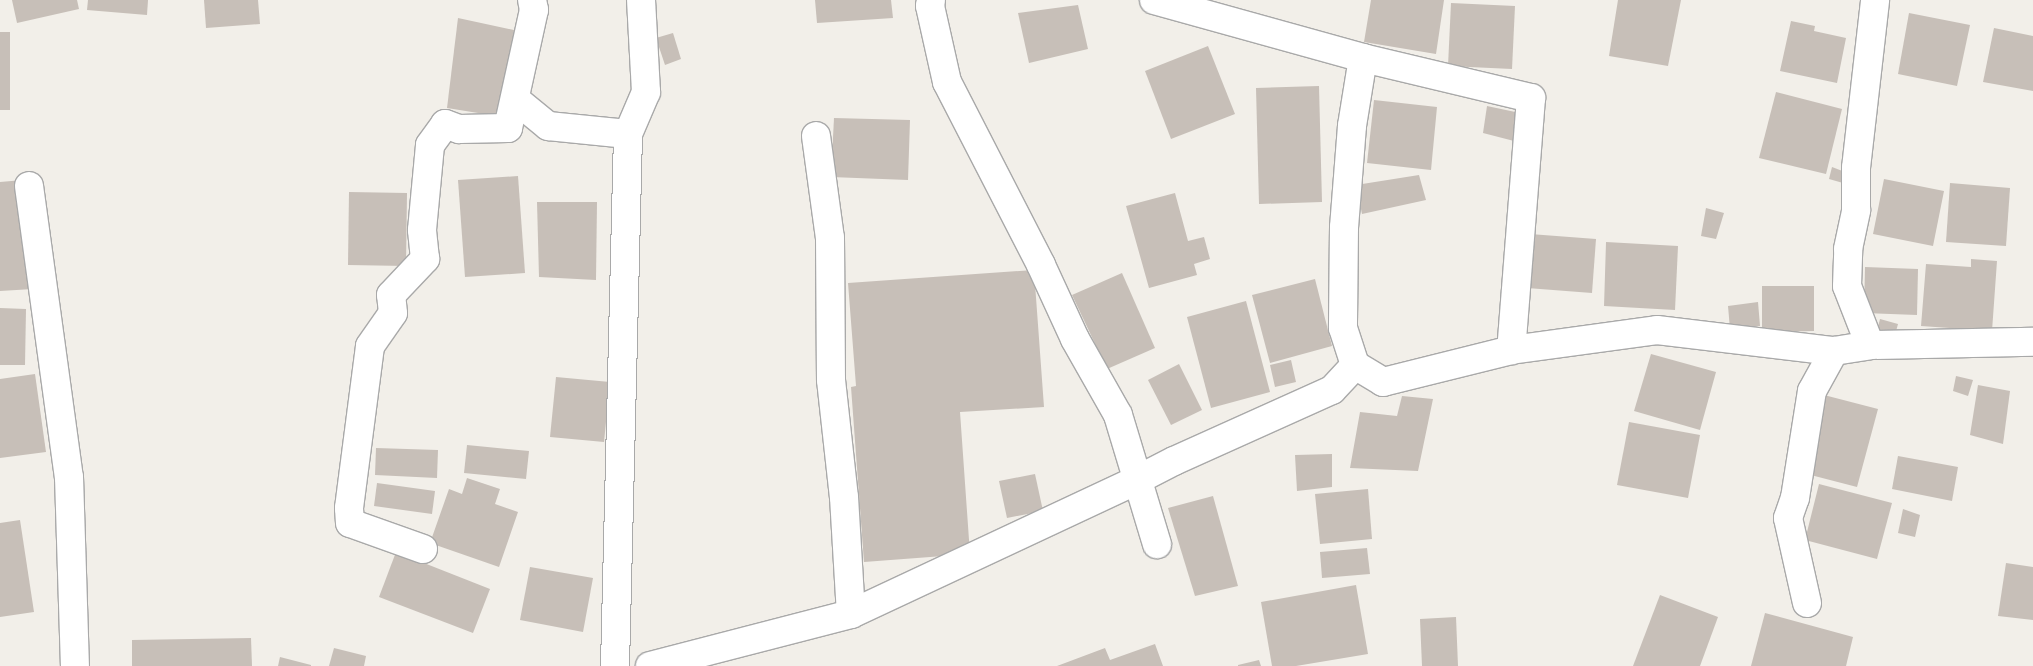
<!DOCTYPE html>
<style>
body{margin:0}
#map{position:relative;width:2033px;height:666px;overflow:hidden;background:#f2efe9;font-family:"Sofia Sans Condensed",sans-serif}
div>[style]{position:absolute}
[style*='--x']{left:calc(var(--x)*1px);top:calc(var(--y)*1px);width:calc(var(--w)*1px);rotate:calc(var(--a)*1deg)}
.building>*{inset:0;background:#c7bfb8}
.roads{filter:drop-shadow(1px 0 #a9a9a9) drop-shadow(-1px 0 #a9a9a9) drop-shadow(0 1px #a9a9a9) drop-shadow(0 -1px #a9a9a9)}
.minor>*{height:28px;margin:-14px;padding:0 14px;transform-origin:14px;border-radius:14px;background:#fff}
span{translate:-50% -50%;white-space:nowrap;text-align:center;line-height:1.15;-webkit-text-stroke:4px #fff;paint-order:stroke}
</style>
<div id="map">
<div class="building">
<div style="clip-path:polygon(12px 0,77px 0,79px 9px,17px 23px)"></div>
<div style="clip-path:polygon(88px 0,148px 0,147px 15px,87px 10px)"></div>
<div style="clip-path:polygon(204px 0,258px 0,260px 24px,206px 28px)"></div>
<div style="clip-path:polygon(815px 0,891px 0,893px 18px,817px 23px)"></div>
<div style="clip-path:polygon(1371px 0,1444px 0,1436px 54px,1364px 42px)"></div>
<div style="clip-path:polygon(1618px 0,1681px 0,1668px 66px,1609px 56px)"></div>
<div style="clip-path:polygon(1451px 3px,1515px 6px,1512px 69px,1448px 66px)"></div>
<div style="clip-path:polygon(1078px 5px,1088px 49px,1029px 63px,1018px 13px)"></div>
<div style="clip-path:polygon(1909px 13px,1970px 25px,1957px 86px,1898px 74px)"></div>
<div style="clip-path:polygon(458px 18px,514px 30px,503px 117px,447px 108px)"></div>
<div style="clip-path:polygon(1791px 21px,1815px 26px,1814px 31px,1846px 38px,1837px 83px,1780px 71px)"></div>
<div style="clip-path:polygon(1994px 28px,2033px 36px,2033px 91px,1983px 82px)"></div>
<div style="clip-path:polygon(0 32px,10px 32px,10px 110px,0 110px)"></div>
<div style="clip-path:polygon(673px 33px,681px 59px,665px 65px,656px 38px)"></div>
<div style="clip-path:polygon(1208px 46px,1235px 114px,1171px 139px,1145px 71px)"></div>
<div style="clip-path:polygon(1319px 86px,1322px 202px,1259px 204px,1256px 88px)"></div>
<div style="clip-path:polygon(1776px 92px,1842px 109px,1826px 174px,1759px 158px)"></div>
<div style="clip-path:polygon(1374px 100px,1437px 107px,1431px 170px,1367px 163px)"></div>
<div style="clip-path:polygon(1487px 106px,1520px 113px,1514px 141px,1483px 133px)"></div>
<div style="clip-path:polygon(834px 118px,910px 120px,908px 180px,831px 177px)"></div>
<div style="clip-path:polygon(1832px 167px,1845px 172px,1843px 183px,1829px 179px)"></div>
<div style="clip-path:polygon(1419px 175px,1426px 200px,1362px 214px,1356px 185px)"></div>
<div style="clip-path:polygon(518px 176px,525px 273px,465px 277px,458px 180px)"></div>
<div style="clip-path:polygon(1884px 179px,1944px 191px,1933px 246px,1873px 234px)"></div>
<div style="clip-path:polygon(23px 180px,33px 289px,0 291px,0 182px)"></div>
<div style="clip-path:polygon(1950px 183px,2010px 188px,2006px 246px,1946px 242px)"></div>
<div style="clip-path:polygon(349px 192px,407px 193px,406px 266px,348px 265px)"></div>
<div style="clip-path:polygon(1175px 193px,1188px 241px,1204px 237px,1210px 259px,1194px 264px,1197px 275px,1149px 288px,1126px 206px)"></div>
<div style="clip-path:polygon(537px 202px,597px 202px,596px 280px,539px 277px)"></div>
<div style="clip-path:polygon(1706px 208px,1724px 213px,1716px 239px,1701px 236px)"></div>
<div style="clip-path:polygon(1530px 234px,1596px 239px,1592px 293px,1527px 288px)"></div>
<div style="clip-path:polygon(1606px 242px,1678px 246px,1675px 310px,1604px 306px)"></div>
<div style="clip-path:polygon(1971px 259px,1997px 261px,1992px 331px,1921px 326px,1926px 264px,1971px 267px)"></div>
<div style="clip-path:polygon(1865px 267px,1918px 269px,1917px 315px,1864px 313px)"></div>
<div style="clip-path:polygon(1034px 270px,1044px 407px,960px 412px,970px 554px,864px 562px,851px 387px,856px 386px,848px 283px)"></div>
<div style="clip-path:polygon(1122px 273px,1155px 348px,1107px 369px,1072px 295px)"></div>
<div style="clip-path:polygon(1315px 279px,1332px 346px,1270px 363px,1252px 295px)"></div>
<div style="clip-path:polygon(1762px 286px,1814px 286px,1814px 331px,1762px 332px)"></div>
<div style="clip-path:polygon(1246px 301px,1270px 392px,1211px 408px,1187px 317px)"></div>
<div style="clip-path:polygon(1758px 302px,1760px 326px,1730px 329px,1728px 306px)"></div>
<div style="clip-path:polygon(0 308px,26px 309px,25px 365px,0 365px)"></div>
<div style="clip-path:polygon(1880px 319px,1898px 324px,1895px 335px,1877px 331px)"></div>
<div style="clip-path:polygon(1651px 354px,1716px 372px,1700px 430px,1634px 411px)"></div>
<div style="clip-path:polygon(1291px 360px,1296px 382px,1275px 387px,1270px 365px)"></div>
<div style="clip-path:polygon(1179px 364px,1202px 410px,1171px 425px,1148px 380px)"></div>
<div style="clip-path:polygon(35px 374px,46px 452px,0 458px,0 379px)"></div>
<div style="clip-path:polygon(1956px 376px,1973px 380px,1968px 396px,1953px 391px)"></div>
<div style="clip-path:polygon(556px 377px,610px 382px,604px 442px,550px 437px)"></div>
<div style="clip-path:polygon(1978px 385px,2010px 391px,2003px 444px,1970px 435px)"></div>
<div style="clip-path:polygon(1824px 395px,1878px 409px,1857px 487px,1803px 473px)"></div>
<div style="clip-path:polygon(1402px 396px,1433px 399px,1418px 471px,1350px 468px,1360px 412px,1397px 416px)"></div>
<div style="clip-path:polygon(1629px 422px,1700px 435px,1688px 498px,1617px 485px)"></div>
<div style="clip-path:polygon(467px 445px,529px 451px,526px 479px,464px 473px)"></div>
<div style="clip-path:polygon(376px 448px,438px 450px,437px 478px,375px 475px)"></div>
<div style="clip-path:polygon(1332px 454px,1332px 487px,1297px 491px,1295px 455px)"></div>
<div style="clip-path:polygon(1898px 456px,1958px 467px,1952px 501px,1892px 489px)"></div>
<div style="clip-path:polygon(1035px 474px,1043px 511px,1007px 518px,999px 481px)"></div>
<div style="clip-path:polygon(467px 478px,500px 489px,495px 504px,518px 512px,499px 567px,430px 543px,449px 489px,462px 494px)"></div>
<div style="clip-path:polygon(377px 483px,435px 491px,432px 514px,374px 506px)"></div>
<div style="clip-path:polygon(1819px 484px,1892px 503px,1877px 559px,1805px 540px)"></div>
<div style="clip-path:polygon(1368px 489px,1372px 539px,1320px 544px,1315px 494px)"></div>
<div style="clip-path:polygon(1213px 496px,1238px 586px,1195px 596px,1168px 508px)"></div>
<div style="clip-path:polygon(1903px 509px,1920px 515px,1915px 537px,1898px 533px)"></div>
<div style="clip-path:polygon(20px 520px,34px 612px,0 617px,0 523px)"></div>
<div style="clip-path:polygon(1367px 548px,1370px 574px,1322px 578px,1320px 552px)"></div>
<div style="clip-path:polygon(396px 552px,490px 589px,473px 633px,379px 597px)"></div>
<div style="clip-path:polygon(2006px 563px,2033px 567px,2033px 620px,1998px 616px)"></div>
<div style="clip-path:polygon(530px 567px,593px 578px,583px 632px,520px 620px)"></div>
<div style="clip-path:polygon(1356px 585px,1368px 654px,1296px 666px,1272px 666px,1261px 602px)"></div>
<div style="clip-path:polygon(1660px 595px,1718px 617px,1700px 666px,1633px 666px)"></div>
<div style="clip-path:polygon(1765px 613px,1853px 637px,1846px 666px,1751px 666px)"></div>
<div style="clip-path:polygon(1456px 617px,1458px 666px,1422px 666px,1420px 619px)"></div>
<div style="clip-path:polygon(251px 638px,252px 666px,132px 666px,132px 640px)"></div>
<div style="clip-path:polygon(1155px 644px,1163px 666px,1057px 666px,1105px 648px,1110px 660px)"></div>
<div style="clip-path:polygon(334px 648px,366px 656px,364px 666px,329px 666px)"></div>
<div style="clip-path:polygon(280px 657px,311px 665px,311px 666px,278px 666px)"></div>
<div style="clip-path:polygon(1259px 660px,1261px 666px,1238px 666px,1238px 665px)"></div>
</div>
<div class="roads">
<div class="minor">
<div style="--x:931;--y:0;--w:6;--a:99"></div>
<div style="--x:930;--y:6;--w:78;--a:77.4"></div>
<div style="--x:947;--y:82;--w:206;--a:62.8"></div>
<div style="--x:1041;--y:265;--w:81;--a:65.3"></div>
<div style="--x:1075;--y:339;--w:87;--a:60.5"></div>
<div style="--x:1118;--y:415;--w:135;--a:73.2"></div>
<div style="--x:1154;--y:0;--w:217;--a:15.5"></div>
<div style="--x:1363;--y:58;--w:173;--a:13.4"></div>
<div style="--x:1531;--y:98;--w:253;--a:94.5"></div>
<div style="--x:1363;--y:58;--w:69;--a:99.2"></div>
<div style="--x:1352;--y:126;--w:101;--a:94.5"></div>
<div style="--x:1344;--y:227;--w:101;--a:90.6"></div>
<div style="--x:1343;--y:328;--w:39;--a:72"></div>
<div style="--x:1355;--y:365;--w:33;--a:31"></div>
<div style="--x:1383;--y:382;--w:132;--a:-14"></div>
<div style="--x:1511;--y:350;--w:147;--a:-7.8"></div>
<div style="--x:1657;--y:330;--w:178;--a:6.8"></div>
<div style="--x:1834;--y:351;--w:36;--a:-9"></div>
<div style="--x:1870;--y:345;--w:163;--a:-1.1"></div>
<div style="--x:515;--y:99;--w:43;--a:39.3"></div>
<div style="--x:548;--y:126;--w:80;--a:5.7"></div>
<div style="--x:628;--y:134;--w:46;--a:-66.8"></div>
<div style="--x:646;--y:92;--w:92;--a:-93.1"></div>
<div style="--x:816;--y:136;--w:103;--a:82.2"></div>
<div style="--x:830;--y:238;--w:142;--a:89.6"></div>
<div style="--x:831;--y:380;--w:118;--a:83.7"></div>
<div style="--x:844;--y:497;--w:117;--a:86.6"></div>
<div style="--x:29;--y:186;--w:294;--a:82.2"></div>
<div style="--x:69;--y:477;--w:189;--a:88.2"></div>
<div style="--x:1870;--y:345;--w:63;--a:-111.3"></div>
<div style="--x:1847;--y:286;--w:37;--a:-88"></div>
<div style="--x:1848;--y:249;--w:40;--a:-78"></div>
<div style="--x:1856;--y:210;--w:42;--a:-90"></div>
<div style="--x:1856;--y:168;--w:169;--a:-83.5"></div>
<div style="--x:423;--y:549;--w:77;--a:-160.4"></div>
<div style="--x:350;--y:523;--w:15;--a:-94"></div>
<div style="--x:349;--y:508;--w:163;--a:-82.6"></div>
<div style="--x:370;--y:346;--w:40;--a:-55.1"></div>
<div style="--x:393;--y:313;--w:18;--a:-96"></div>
<div style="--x:391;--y:295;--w:50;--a:-46.6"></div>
<div style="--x:425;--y:259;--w:29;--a:-96"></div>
<div style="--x:422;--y:230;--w:85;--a:-84.6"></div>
<div style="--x:430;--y:145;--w:26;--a:-54"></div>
<div style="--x:445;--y:124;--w:15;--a:20"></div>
<div style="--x:459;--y:129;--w:49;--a:-1.2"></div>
<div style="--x:508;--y:128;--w:121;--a:-77.6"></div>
<div style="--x:534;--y:10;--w:10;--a:-101"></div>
<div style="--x:1807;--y:603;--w:87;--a:-102.6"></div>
<div style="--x:1788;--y:518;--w:21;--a:-71"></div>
<div style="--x:1795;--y:498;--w:108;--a:-81"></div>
<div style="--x:1812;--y:391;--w:46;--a:-61.2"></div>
<div style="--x:615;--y:666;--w:532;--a:-88.6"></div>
<div style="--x:650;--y:666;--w:208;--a:-14.5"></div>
<div style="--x:851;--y:614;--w:316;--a:-25.1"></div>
<div style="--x:1137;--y:480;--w:42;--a:-27.2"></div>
<div style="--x:1174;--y:461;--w:173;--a:-24.2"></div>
<div style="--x:1332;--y:390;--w:34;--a:-47"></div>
</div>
</div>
</div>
